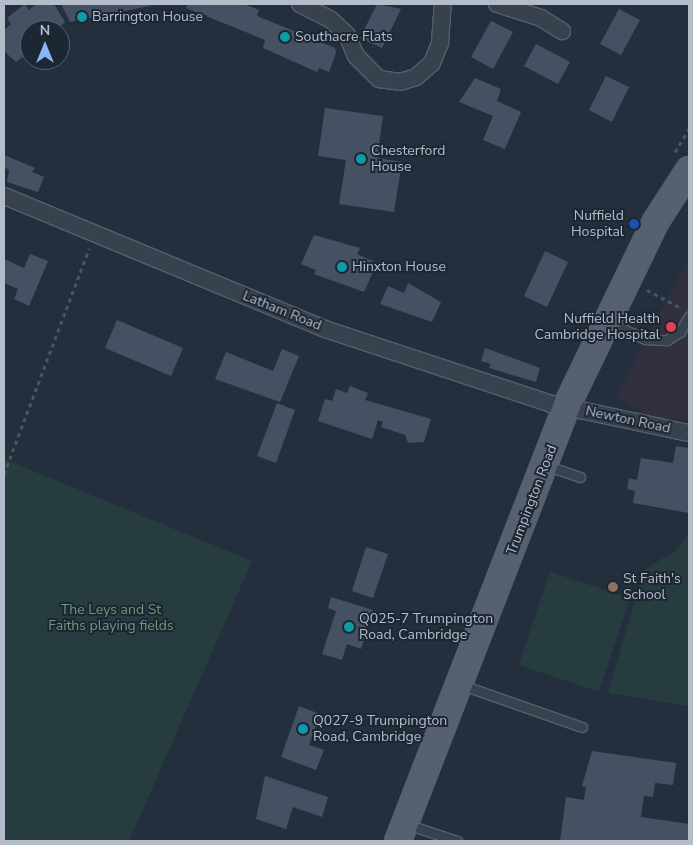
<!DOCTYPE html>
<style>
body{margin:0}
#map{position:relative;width:693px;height:845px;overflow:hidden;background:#242f3e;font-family:"Nunito Sans",sans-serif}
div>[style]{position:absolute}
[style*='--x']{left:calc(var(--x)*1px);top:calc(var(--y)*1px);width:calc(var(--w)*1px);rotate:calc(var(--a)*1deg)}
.medical>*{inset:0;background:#32303f}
.green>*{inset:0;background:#263c3f}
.building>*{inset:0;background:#455162}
.path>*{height:3px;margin-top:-1.5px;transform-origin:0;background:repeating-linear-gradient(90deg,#44595c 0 4px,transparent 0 8px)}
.roads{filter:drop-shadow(1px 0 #565f6c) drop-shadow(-1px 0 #565f6c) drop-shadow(0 1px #565f6c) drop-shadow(0 -1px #565f6c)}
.lane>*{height:9px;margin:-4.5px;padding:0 4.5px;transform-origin:4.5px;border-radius:4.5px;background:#38414e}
.street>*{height:16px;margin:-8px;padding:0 8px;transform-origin:8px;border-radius:8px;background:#38414e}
.primary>*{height:26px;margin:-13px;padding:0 13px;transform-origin:13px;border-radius:13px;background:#56606e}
.dots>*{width:14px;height:14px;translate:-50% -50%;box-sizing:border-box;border:2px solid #1d2633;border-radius:50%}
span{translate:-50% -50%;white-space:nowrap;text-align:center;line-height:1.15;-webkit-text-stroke:4px #1d2633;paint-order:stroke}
.poi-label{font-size:14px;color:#b4bcc9}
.left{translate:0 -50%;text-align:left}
.right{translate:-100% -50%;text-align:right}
.street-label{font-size:14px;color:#b4bcc9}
.park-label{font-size:14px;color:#6b9a76}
.frame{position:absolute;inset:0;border:5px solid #b4bcc9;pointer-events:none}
.north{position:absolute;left:20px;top:20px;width:50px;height:50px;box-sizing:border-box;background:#1d2633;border:1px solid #59626f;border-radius:50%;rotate:0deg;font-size:14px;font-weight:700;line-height:20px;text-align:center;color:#b4bcc9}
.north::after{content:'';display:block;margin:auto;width:18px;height:22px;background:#8ab4f8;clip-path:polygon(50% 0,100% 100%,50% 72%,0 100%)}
</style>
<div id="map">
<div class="medical">
<div style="clip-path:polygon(689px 257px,689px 419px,655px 418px,616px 397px)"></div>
</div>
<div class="green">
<div style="clip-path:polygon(4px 459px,252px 561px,129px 841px,4px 841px)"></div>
<div style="clip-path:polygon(689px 533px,689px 706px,608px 693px,644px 570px,676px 550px)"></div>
<div style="clip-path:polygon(550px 572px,630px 598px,599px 692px,519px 665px)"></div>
</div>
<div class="building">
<div style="clip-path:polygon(25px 4px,29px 10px,36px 4px,54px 4px,65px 22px,56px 30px,30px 30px,30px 51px,16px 62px,4px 51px,4px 30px,11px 24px,7px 18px)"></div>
<div style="clip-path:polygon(61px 4px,154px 4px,154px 5px,70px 22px)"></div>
<div style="clip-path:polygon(188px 4px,244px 4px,259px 10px,257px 16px,335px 48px,336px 53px,329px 72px,319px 68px,317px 72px,263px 48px,265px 40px,186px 8px)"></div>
<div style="clip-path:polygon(377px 4px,401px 9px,382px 48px,360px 38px)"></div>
<div style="clip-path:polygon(619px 9px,640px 20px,621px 55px,600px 44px)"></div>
<div style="clip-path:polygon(491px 21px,513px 32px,493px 69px,471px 57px)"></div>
<div style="clip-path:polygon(536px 44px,570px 62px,558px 84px,524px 66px)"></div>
<div style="clip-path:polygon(606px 76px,629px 87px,612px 122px,589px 110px)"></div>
<div style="clip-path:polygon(475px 78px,501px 89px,497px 101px,521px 112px,505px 149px,483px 140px,493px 116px,459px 102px)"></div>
<div style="clip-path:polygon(325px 108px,383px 116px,377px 158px,402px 162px,394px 212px,339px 204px,346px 160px,318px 156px)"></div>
<div style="clip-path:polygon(4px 155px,35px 168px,32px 172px,44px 177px,38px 192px,7px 182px,9px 170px,4px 167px)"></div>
<div style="clip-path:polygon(314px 235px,360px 248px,357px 254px,377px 263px,364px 292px,314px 274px,316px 270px,301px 264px)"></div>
<div style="clip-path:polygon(545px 251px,568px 262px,547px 307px,524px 296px)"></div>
<div style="clip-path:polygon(30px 254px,48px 261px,29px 306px,14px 299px,18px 289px,4px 283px,4px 259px,24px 268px)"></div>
<div style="clip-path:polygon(408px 283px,441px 302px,432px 322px,380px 304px,388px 286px,404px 293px)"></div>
<div style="clip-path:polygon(117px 320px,183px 348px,171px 376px,105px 348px)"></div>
<div style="clip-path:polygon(485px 348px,540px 368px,536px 382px,489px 368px,491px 364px,481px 361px)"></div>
<div style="clip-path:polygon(282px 349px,299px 356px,280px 402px,215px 379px,226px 352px,273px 371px)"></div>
<div style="clip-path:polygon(350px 386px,368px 393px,365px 400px,431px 419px,424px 442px,408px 443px,405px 435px,381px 427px,383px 422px,378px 420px,372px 439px,318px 421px,325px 399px,332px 401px,336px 389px,347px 393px)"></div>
<div style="clip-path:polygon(277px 403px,295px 410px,276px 463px,257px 456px)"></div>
<div style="clip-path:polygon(676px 446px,689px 448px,689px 513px,633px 503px,635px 491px,627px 489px,629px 478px,637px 480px,641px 458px,673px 463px)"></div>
<div style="clip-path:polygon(366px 547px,388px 554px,373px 598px,352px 591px)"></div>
<div style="clip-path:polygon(331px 597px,373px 610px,361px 649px,347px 644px,342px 660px,322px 654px,336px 611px,328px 608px)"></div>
<div style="clip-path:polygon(299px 706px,320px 714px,309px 745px,324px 750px,316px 770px,281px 757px)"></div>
<div style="clip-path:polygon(592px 751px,676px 763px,673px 785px,655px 783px,653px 797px,644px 796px,641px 817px,689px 824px,689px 841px,560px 841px,566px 797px,584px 800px,586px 787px,582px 786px)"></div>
<div style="clip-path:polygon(265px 776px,328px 797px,322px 817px,293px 807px,286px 829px,256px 819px)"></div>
</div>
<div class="path">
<div style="--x:675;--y:152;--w:27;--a:-59"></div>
<div style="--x:647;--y:290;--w:36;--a:28"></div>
<div style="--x:4;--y:474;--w:241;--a:-69.3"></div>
</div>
<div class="roads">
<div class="lane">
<div style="--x:608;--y:322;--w:41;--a:24.7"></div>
<div style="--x:645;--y:339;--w:22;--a:3"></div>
<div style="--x:667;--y:340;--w:15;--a:-32"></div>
<div style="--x:680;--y:332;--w:18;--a:-61"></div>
<div style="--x:545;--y:465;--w:37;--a:19"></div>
<div style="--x:462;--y:685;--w:127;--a:19.3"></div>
<div style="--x:406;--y:824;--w:54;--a:18.4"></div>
</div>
<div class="street">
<div style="--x:300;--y:4;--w:34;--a:27"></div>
<div style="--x:330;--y:19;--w:23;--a:43"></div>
<div style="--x:347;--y:35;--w:23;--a:67"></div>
<div style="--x:356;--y:56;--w:33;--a:45"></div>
<div style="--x:379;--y:79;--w:21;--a:8"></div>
<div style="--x:400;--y:82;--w:17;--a:-17"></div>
<div style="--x:416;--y:77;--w:21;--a:-41"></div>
<div style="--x:432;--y:63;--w:22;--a:-68"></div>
<div style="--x:440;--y:43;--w:39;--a:-86"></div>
<div style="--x:497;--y:4;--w:46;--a:17.7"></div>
<div style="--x:541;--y:18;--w:25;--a:32"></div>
<div style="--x:4;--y:196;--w:347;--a:22.5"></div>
<div style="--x:325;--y:329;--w:239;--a:18.3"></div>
<div style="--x:552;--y:404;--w:140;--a:12"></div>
</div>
<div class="primary">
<div style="--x:398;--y:841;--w:465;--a:-68.8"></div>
<div style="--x:566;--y:407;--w:207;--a:-64.2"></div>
<div style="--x:656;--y:221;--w:61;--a:-57.1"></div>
</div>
</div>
<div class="dots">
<div style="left:82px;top:17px;background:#0f9aa8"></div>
<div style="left:285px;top:37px;background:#0f9aa8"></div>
<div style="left:361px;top:159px;background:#0f9aa8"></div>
<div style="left:634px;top:224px;background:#1a4fb4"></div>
<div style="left:342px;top:267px;background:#0f9aa8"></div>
<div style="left:671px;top:327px;background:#e0444e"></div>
<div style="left:613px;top:587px;background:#8d6e63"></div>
<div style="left:349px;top:627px;background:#0f9aa8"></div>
<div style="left:303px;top:729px;background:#0f9aa8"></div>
</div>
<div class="poi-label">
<span class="left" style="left:92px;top:17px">Barrington House</span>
<span class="left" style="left:295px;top:37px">Southacre Flats</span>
<span class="left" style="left:371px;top:159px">Chesterford<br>House</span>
<span class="right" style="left:624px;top:224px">Nuffield<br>Hospital</span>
<span class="left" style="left:352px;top:267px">Hinxton House</span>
<span class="right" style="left:660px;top:327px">Nuffield Health<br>Cambridge Hospital</span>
<span class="left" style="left:623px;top:587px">St Faith's<br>School</span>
<span class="left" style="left:359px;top:627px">Q025-7 Trumpington<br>Road, Cambridge</span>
<span class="left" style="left:313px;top:729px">Q027-9 Trumpington<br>Road, Cambridge</span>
</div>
<div class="street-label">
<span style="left:282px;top:311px;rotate:22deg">Latham Road</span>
<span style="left:628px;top:420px;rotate:12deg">Newton Road</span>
<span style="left:532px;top:500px;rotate:-69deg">Trumpington Road</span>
</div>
<div class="park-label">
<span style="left:111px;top:618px">The Leys and St<br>Faiths playing fields</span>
</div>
<div class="frame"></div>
<div class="north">N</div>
</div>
